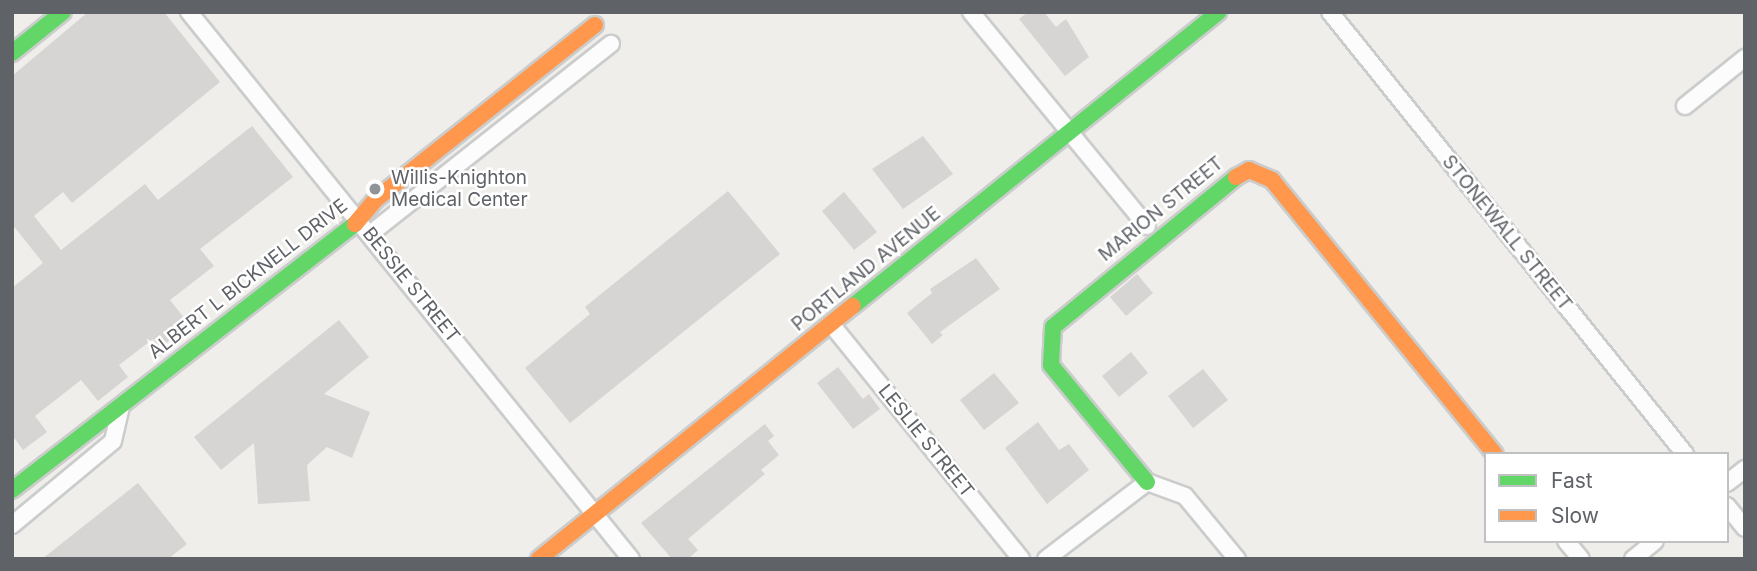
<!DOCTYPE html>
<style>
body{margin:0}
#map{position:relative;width:1757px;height:571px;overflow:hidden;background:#efeeea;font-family:Inter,sans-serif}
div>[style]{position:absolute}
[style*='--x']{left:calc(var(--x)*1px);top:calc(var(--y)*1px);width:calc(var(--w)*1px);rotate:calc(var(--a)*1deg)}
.building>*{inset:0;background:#d6d5d3}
.roads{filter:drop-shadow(2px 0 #cbcccc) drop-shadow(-2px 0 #cbcccc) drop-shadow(0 2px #cbcccc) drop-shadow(0 -2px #cbcccc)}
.street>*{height:16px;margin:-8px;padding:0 8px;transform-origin:8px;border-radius:8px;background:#fdfcfc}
.fast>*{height:16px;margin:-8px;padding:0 8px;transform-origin:8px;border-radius:8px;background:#63d668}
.slow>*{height:16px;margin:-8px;padding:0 8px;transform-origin:8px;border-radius:8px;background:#ff974d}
.dots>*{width:19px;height:19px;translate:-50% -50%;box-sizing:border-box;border:4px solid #fff;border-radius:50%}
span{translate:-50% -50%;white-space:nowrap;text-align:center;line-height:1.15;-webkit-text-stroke:5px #fff;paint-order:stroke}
.poi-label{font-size:19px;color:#5f6368}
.left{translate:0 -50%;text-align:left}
.street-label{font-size:19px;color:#5f6368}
.frame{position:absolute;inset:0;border:14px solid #5f6368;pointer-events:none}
.legend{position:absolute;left:1484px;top:452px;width:245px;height:91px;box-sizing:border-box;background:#fff;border:2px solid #bfc1c3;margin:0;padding:9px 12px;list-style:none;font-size:21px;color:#5f6368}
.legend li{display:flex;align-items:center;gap:14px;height:35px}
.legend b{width:35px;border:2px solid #bfc1c3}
</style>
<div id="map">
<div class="building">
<div style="clip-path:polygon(88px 12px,164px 12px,220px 82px,72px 203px,63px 192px,34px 216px,61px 250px,145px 184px,158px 200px,252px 126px,293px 177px,200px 249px,214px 266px,170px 300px,189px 324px,160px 348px,153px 339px,119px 365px,128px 377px,98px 401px,81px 380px,35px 416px,47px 432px,23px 450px,12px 435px,12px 288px,43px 263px,12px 224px,12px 76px)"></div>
<div style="clip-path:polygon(1028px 12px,1044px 12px,1056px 27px,1066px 19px,1089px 57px,1065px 76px,1019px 19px)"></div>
<div style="clip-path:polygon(923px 136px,953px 174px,903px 209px,872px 169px)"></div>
<div style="clip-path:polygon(728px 191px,780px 254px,570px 423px,525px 368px,590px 314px,585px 307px)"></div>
<div style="clip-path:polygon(844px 192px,877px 232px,854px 250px,822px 211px)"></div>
<div style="clip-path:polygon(976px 258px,1000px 289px,940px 332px,943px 335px,932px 344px,907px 313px,932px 293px,930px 289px)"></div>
<div style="clip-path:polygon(1137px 274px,1153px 293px,1126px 316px,1110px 297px)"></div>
<div style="clip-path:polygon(339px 320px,369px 357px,324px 394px,370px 412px,352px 458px,327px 447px,307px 465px,310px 501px,258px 504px,254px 443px,221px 470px,194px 437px)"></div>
<div style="clip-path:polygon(1131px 352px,1148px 373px,1119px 397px,1102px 376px)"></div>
<div style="clip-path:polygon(838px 367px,863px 399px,869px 394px,880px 409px,853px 429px,817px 383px)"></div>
<div style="clip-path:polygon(1203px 369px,1228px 400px,1193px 428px,1168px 396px)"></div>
<div style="clip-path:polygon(994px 373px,1019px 403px,984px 430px,960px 400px)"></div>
<div style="clip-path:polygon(1038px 422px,1059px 450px,1069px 444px,1089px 470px,1047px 504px,1005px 448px)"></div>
<div style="clip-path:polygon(765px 424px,774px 436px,768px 441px,779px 455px,761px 470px,765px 474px,688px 539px,698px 550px,688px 559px,672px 559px,641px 523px)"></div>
<div style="clip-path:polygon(138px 483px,187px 544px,168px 559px,42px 559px)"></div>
</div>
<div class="roads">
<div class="street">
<div style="--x:189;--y:12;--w:703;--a:51.06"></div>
<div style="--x:971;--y:12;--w:277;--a:50.6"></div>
<div style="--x:1330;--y:12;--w:567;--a:51.23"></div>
<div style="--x:1685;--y:106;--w:77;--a:-38.7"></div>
<div style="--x:370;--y:234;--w:307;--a:-38.3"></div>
<div style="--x:831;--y:324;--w:302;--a:51"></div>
<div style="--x:1727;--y:483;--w:23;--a:-38"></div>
<div style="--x:1727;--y:506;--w:28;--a:51"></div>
<div style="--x:12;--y:525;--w:131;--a:-39.7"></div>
<div style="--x:113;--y:441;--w:36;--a:-77"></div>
<div style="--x:1566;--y:541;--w:23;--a:50"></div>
<div style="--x:1046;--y:559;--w:127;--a:-37.3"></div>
<div style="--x:1147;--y:482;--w:40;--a:20.2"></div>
<div style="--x:1185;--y:496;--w:82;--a:50.5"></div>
<div style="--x:1633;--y:559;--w:28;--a:-39"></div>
</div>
<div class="fast">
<div style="--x:12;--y:53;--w:65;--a:-38.8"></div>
<div style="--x:853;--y:306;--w:469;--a:-38.8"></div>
<div style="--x:1147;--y:482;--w:151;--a:-129.4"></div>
<div style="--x:1051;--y:365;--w:38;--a:-87"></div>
<div style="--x:1053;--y:327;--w:237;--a:-39.3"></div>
<div style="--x:12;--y:490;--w:434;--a:-37.8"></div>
</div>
<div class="slow">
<div style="--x:1236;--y:177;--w:15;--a:-28"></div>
<div style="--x:1249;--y:170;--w:25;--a:23"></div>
<div style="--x:1272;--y:180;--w:353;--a:50.9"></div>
<div style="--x:355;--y:224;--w:31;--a:-50"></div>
<div style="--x:375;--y:200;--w:281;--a:-38.5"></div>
<div style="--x:539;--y:559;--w:403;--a:-38.9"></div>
</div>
</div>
<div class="dots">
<div style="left:375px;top:189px;background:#919496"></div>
</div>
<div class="poi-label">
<span class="left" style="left:391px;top:189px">Willis-Knighton<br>Medical Center</span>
</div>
<div class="street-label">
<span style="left:1161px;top:209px;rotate:-39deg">MARION STREET</span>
<span style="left:1507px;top:233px;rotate:51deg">STONEWALL STREET</span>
<span style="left:866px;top:269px;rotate:-39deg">PORTLAND AVENUE</span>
<span style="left:248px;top:279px;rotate:-38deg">ALBERT L BICKNELL DRIVE</span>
<span style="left:411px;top:285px;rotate:51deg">BESSIE STREET</span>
<span style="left:926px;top:441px;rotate:51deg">LESLIE STREET</span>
</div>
<div class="frame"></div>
<ul class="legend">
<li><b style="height:9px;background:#63d668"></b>Fast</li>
<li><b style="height:9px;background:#ff974d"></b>Slow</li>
</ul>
</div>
